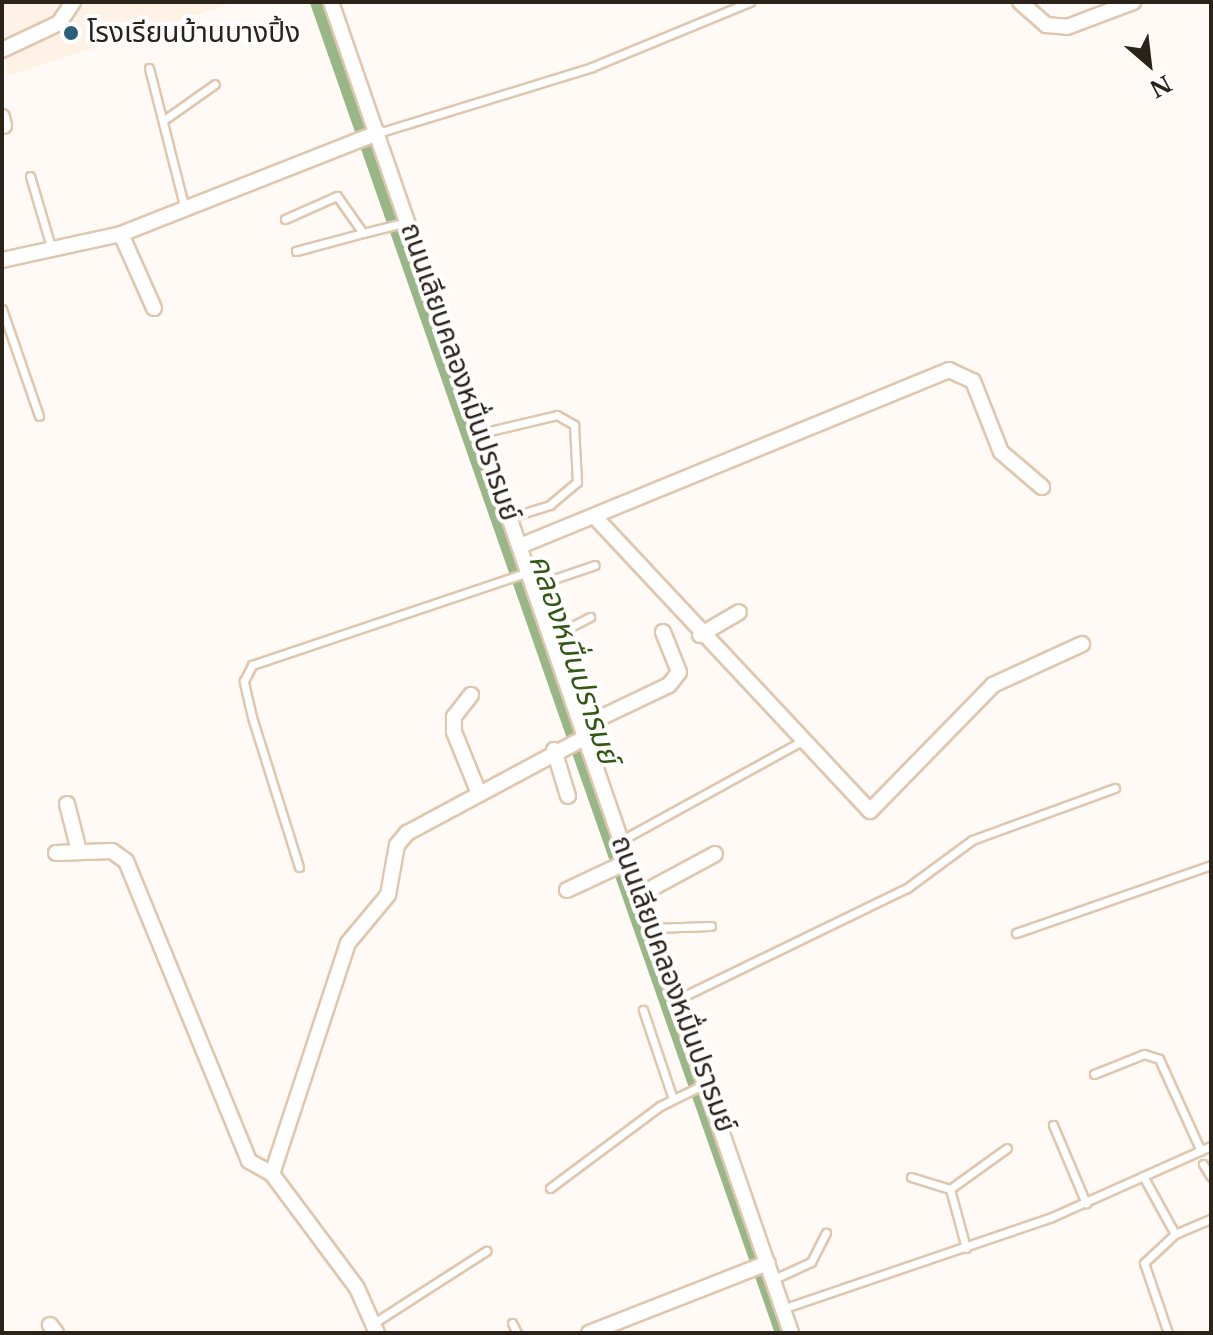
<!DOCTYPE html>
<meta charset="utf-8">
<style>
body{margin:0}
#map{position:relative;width:1213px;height:1335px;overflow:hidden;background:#fffaf5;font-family:"Libre Baskerville","Noto Sans Thai",serif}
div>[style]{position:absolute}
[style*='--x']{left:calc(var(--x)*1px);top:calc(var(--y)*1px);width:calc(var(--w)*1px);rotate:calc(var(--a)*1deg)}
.built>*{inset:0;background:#fef1e5}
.canal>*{height:14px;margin:-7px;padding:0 7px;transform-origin:7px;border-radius:7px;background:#99b686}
.roads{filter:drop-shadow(2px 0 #dfc7af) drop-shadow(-2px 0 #dfc7af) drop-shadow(0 2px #dfc7af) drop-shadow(0 -2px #dfc7af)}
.lane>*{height:7px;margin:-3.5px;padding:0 3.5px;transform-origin:3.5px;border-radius:3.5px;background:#fff}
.street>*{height:14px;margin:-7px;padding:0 7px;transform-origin:7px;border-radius:7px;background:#fff}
.dots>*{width:22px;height:22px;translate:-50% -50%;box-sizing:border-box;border:4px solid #fff;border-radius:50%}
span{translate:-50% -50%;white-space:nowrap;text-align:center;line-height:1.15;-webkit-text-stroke:8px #fff;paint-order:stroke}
.poi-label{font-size:28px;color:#2b2219}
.left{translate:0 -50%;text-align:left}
.street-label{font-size:28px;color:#2b2219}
.water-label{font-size:30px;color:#345814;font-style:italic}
.frame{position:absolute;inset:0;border:4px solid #2b2219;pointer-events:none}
.north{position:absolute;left:1109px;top:24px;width:80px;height:80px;-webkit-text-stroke:6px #fff;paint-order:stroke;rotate:152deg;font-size:22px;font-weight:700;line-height:32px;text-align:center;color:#2b2219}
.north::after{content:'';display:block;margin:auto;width:28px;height:36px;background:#2b2219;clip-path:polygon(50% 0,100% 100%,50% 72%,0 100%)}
</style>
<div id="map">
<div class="built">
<div style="clip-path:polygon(2px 2px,236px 2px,7px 76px)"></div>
</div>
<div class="canal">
<div style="--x:317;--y:2;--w:1410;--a:70.74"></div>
</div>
<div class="roads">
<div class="lane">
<div style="--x:149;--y:68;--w:146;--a:75.7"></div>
<div style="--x:164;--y:120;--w:62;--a:-35.2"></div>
<div style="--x:378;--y:133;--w:224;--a:-17.1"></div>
<div style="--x:592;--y:67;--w:171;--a:-22.4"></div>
<div style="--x:30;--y:176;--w:74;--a:73.5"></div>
<div style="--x:285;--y:219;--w:57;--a:-23.9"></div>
<div style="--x:337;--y:196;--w:45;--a:54.9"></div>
<div style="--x:363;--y:233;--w:45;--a:-14"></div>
<div style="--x:296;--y:251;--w:69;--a:-15"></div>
<div style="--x:2;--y:309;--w:113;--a:70.9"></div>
<div style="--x:481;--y:433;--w:78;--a:-13.3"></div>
<div style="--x:557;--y:415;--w:20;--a:30"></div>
<div style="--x:574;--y:425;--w:57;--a:87"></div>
<div style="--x:577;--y:482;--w:35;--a:140"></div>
<div style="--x:550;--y:505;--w:41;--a:162.9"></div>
<div style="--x:533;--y:586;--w:65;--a:-18.7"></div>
<div style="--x:551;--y:637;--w:44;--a:-27.1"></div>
<div style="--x:622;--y:840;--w:205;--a:-28.8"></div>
<div style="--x:299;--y:867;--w:157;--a:-107.4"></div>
<div style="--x:252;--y:717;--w:37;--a:-103"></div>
<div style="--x:244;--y:681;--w:18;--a:-63"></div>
<div style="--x:252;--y:665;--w:292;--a:-18.6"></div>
<div style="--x:653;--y:928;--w:58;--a:-2"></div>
<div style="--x:1016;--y:933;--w:207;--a:-19.2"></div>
<div style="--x:678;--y:999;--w:254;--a:-25.9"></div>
<div style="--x:907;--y:888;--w:81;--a:-36.4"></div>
<div style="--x:972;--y:840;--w:152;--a:-20"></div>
<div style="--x:643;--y:1010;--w:94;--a:71.4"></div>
<div style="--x:1094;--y:1074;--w:54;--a:-21.8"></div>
<div style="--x:1144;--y:1054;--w:16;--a:18"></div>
<div style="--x:1159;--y:1059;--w:101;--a:65.5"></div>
<div style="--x:1053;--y:1125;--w:85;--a:67.1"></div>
<div style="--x:1203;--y:1164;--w:15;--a:58"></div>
<div style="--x:1143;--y:1176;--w:66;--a:61.1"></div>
<div style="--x:1175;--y:1234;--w:39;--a:-23"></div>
<div style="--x:911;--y:1177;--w:41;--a:17.1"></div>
<div style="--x:550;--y:1188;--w:137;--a:-36.7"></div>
<div style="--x:660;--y:1106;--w:52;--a:-26.1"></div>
<div style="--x:966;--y:1248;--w:61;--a:-105.2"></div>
<div style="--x:950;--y:1189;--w:70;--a:-35.7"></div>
<div style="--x:774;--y:1279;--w:41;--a:-24.7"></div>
<div style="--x:811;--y:1262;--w:33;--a:-63"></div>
<div style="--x:782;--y:1309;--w:285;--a:-18.8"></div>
<div style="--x:1052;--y:1217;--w:174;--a:-24.1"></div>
<div style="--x:377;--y:1321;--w:130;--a:-32.7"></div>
<div style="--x:512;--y:1323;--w:11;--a:63"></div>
<div style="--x:1168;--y:1333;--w:74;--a:-108.9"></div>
<div style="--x:1144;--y:1263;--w:42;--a:-43.1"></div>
</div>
<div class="street">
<div style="--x:331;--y:2;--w:1408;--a:70.93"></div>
<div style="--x:1020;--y:2;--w:35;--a:41"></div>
<div style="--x:1046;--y:25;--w:21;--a:5"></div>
<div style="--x:1067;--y:27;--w:71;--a:-20.7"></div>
<div style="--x:2;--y:50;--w:63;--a:-25.3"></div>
<div style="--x:59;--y:23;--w:25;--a:-56"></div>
<div style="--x:2;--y:117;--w:9;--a:77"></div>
<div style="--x:121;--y:234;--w:81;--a:66"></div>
<div style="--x:2;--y:260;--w:122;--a:-12.3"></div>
<div style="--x:121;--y:234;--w:276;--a:-21.5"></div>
<div style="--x:594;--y:516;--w:404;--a:46.9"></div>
<div style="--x:870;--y:811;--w:176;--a:-45.7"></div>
<div style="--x:993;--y:685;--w:98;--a:-24.7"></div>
<div style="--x:520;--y:546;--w:464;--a:-22.3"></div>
<div style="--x:949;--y:370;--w:26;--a:25"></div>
<div style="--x:973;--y:381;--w:76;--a:68.5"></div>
<div style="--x:1001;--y:452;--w:54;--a:40.5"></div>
<div style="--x:700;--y:635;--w:45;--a:-30.5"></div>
<div style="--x:471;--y:695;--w:28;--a:128"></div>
<div style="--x:454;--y:717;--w:15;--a:90"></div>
<div style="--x:454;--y:732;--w:64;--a:67.9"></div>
<div style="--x:583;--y:726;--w:95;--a:-25.5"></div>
<div style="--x:669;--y:685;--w:16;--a:-52"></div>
<div style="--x:679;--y:672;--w:43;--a:-111.8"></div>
<div style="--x:554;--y:750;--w:48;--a:73.1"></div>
<div style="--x:67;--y:804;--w:49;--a:75.7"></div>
<div style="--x:56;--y:853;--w:56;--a:-2"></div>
<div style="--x:112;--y:851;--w:17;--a:36"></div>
<div style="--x:126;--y:861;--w:324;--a:67.7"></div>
<div style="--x:249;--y:1161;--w:26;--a:29"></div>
<div style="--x:567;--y:890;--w:68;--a:-25.1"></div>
<div style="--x:641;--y:894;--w:84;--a:-28.4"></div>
<div style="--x:50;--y:1325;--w:10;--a:53"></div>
<div style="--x:377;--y:1333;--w:49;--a:-114"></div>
<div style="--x:357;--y:1288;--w:142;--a:-126.7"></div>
<div style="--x:272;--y:1174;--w:243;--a:-71.8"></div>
<div style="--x:348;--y:943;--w:62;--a:-50.2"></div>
<div style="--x:388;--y:895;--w:51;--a:-79.8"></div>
<div style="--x:397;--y:845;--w:16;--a:-50"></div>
<div style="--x:407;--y:833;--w:203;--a:-28.2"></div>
<div style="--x:589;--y:1333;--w:192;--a:-21.4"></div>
</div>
</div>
<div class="dots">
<div style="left:71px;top:33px;background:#2b607c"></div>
</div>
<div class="poi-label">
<span class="left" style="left:87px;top:33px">โรงเรียนบ้านบางปิ้ง</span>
</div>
<div class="street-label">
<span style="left:460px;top:372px;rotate:71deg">ถนนเลียบคลองหมื่นปรารมย์</span>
<span style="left:673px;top:984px;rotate:70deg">ถนนเลียบคลองหมื่นปรารมย์</span>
</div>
<div class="water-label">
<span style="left:574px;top:659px;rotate:71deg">คลองหมื่นปรารมย์</span>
</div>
<div class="frame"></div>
<div class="north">N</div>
</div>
